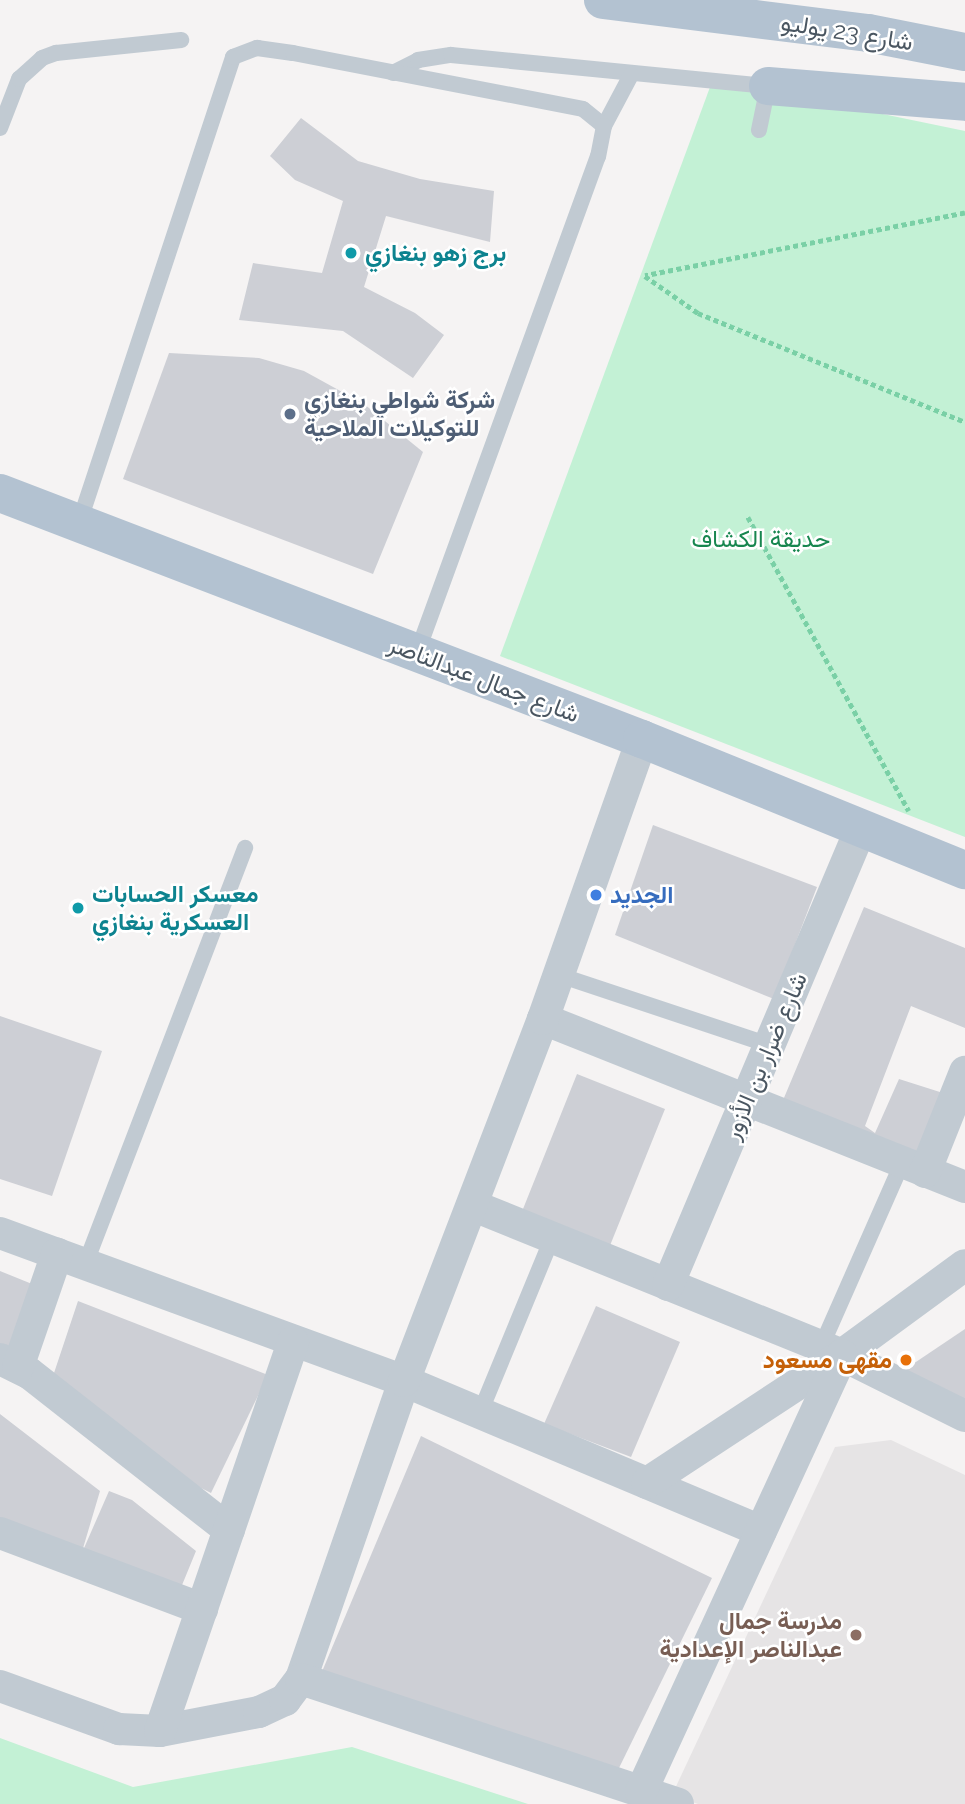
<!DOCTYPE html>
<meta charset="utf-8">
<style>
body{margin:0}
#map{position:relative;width:965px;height:1804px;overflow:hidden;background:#f5f3f3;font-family:Raleway,Vazirmatn,sans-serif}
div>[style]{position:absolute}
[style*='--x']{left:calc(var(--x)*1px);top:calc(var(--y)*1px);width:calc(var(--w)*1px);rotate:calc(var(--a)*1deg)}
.education>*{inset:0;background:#e6e4e5}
.green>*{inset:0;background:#c3f1d5}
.building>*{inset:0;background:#cdcfd5}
.path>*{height:4.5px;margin-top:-2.25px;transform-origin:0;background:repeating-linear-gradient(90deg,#7ad0a6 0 5px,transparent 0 8.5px)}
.lane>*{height:16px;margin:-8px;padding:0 8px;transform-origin:8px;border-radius:8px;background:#c1cad2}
.street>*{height:32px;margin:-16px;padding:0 16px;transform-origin:16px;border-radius:16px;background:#c1cad2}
.primary>*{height:38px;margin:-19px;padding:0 19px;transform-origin:19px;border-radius:19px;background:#b3c2d1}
.dots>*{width:19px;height:19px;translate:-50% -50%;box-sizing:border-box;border:4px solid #fff;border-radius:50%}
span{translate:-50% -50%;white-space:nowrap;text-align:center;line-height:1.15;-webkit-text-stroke:5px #fff;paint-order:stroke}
.street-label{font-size:24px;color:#4a5661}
.culture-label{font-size:24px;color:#0d838f;font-weight:700}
.left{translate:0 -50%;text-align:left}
.service-label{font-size:24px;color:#4e5e75;font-weight:700}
.park-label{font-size:24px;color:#17864f}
.shop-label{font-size:24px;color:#366cbe;font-weight:700}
.food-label{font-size:24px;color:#c56008;font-weight:700}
.right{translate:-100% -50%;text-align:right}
.education-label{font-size:24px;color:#785e54;font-weight:700}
</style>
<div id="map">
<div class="education">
<div style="clip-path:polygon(891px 1440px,965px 1475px,965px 1804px,698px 1804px,672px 1795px,835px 1447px)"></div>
</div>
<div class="green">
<div style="clip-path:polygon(713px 79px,965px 131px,965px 837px,500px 656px)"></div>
<div style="clip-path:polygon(0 1738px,133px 1787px,352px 1747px,528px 1804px,0 1804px)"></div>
</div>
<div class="building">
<div style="clip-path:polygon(301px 118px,358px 161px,420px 179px,494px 191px,490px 242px,386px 216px,364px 287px,415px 313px,444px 335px,413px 378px,343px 331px,239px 320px,253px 263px,322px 273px,343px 201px,295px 180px,270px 156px)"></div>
<div style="clip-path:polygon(169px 353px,259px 358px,304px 371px,364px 404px,423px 452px,373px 574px,123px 479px)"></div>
<div style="clip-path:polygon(653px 825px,817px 887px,774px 999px,615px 935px)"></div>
<div style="clip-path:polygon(864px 907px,965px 948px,965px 1028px,911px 1006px,865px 1126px,875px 1133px,899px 1079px,943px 1093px,919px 1160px,781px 1105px)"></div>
<div style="clip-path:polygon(0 1016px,102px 1051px,52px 1196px,0 1179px)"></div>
<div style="clip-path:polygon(577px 1074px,665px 1109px,609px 1248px,521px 1214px)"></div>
<div style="clip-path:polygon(0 1271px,37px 1286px,10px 1354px,0 1350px)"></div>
<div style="clip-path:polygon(78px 1301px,268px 1375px,211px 1493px,171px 1473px,53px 1376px)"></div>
<div style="clip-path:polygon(596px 1306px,680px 1342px,631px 1457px,544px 1424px)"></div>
<div style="clip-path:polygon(965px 1329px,965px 1404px,901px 1372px)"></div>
<div style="clip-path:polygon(0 1414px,100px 1491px,81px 1555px,109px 1491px,132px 1500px,196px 1551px,180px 1590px,81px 1555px,0 1524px)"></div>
<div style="clip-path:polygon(421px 1436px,712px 1578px,618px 1770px,321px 1674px)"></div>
</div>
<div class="path">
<div style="--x:965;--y:213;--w:326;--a:168.9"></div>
<div style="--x:645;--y:276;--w:65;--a:34.9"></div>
<div style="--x:698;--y:313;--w:288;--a:22.2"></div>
<div style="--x:748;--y:517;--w:335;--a:61.3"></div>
</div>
<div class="lane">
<div style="--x:393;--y:73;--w:28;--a:-27"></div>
<div style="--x:418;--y:60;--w:33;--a:-9"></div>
<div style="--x:451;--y:55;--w:319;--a:5.6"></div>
<div style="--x:768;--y:86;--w:45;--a:101.6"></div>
<div style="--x:604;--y:126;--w:58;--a:-62.1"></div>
<div style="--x:0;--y:128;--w:53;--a:-68.8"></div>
<div style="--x:19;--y:79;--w:31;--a:-42"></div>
<div style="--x:42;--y:58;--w:15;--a:-20"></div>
<div style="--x:56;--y:53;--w:126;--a:-5.9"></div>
<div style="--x:79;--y:523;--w:491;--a:-71.7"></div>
<div style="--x:233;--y:57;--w:26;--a:-21"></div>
<div style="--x:257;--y:48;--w:36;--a:8"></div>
<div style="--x:293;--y:53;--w:295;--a:10.9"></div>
<div style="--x:583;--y:109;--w:27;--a:39"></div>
<div style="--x:604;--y:126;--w:31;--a:101"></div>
<div style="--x:598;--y:156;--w:529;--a:110.01"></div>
<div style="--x:559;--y:975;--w:221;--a:18.4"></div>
<div style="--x:85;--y:1265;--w:447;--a:-69"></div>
<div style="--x:821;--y:1347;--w:201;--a:-66.2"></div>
<div style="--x:480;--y:1413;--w:189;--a:-67.6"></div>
</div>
<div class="street">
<div style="--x:543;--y:1019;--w:454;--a:21.7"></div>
<div style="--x:925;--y:1172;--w:108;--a:-68.2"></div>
<div style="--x:474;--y:1206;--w:397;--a:22"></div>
<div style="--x:842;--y:1355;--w:137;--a:26.4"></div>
<div style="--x:0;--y:1233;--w:430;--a:20.1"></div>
<div style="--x:404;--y:1381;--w:387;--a:22.8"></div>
<div style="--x:668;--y:1285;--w:498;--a:-67.1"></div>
<div style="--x:0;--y:1359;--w:32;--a:26"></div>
<div style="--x:29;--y:1373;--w:254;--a:38.1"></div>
<div style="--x:18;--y:1367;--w:120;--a:-71"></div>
<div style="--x:647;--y:1483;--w:233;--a:-33.3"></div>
<div style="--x:842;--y:1355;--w:152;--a:-36.2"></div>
<div style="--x:0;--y:1533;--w:216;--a:20.6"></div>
<div style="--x:301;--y:1679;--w:315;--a:-70.9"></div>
<div style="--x:404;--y:1381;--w:388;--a:-69"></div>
<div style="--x:543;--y:1019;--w:297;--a:-70.5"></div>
<div style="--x:0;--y:1686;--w:127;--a:19.9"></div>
<div style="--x:119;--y:1729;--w:41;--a:2.8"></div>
<div style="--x:160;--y:1731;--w:101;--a:-10.9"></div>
<div style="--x:259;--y:1712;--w:29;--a:-25"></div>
<div style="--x:285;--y:1700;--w:26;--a:-53"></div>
<div style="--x:301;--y:1679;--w:397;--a:18.3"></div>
<div style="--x:160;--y:1731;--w:411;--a:-71.1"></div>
<div style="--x:641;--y:1792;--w:481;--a:-65.3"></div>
</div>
<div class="primary">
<div style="--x:603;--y:0;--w:267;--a:7.1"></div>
<div style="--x:868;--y:33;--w:99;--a:11.1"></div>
<div style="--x:768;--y:86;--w:198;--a:4.6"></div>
<div style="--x:0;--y:493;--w:688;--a:20.97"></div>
<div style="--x:642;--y:739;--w:349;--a:22.1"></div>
</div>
<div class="dots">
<div style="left:351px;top:253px;background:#0f9aa8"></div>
<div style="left:290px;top:414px;background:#5c6f8a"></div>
<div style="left:596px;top:895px;background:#3f7fe0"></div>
<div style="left:78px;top:908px;background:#0f9aa8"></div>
<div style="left:906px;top:1360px;background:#e8710a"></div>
<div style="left:856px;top:1635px;background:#8d6e63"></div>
</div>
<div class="street-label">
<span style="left:847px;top:32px;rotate:9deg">شارع 23 يوليو</span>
<span style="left:484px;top:679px;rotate:21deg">شارع جمال عبدالناصر</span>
<span style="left:765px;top:1056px;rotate:-67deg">شارع ضرار بن الأزور</span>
</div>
<div class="culture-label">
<span class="left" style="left:365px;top:253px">برج زهو بنغازي</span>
<span class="left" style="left:92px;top:908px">معسكر الحسابات<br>العسكرية بنغازي</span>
</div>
<div class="service-label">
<span class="left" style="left:304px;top:414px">شركة شواطي بنغازي<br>للتوكيلات الملاحية</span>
</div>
<div class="park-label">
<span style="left:761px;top:539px">حديقة الكشاف</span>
</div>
<div class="shop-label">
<span class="left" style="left:610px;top:895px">الجديد</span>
</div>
<div class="food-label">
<span class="right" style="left:892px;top:1360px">مقهى مسعود</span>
</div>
<div class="education-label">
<span class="right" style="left:842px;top:1635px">مدرسة جمال<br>عبدالناصر الإعدادية</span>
</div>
</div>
